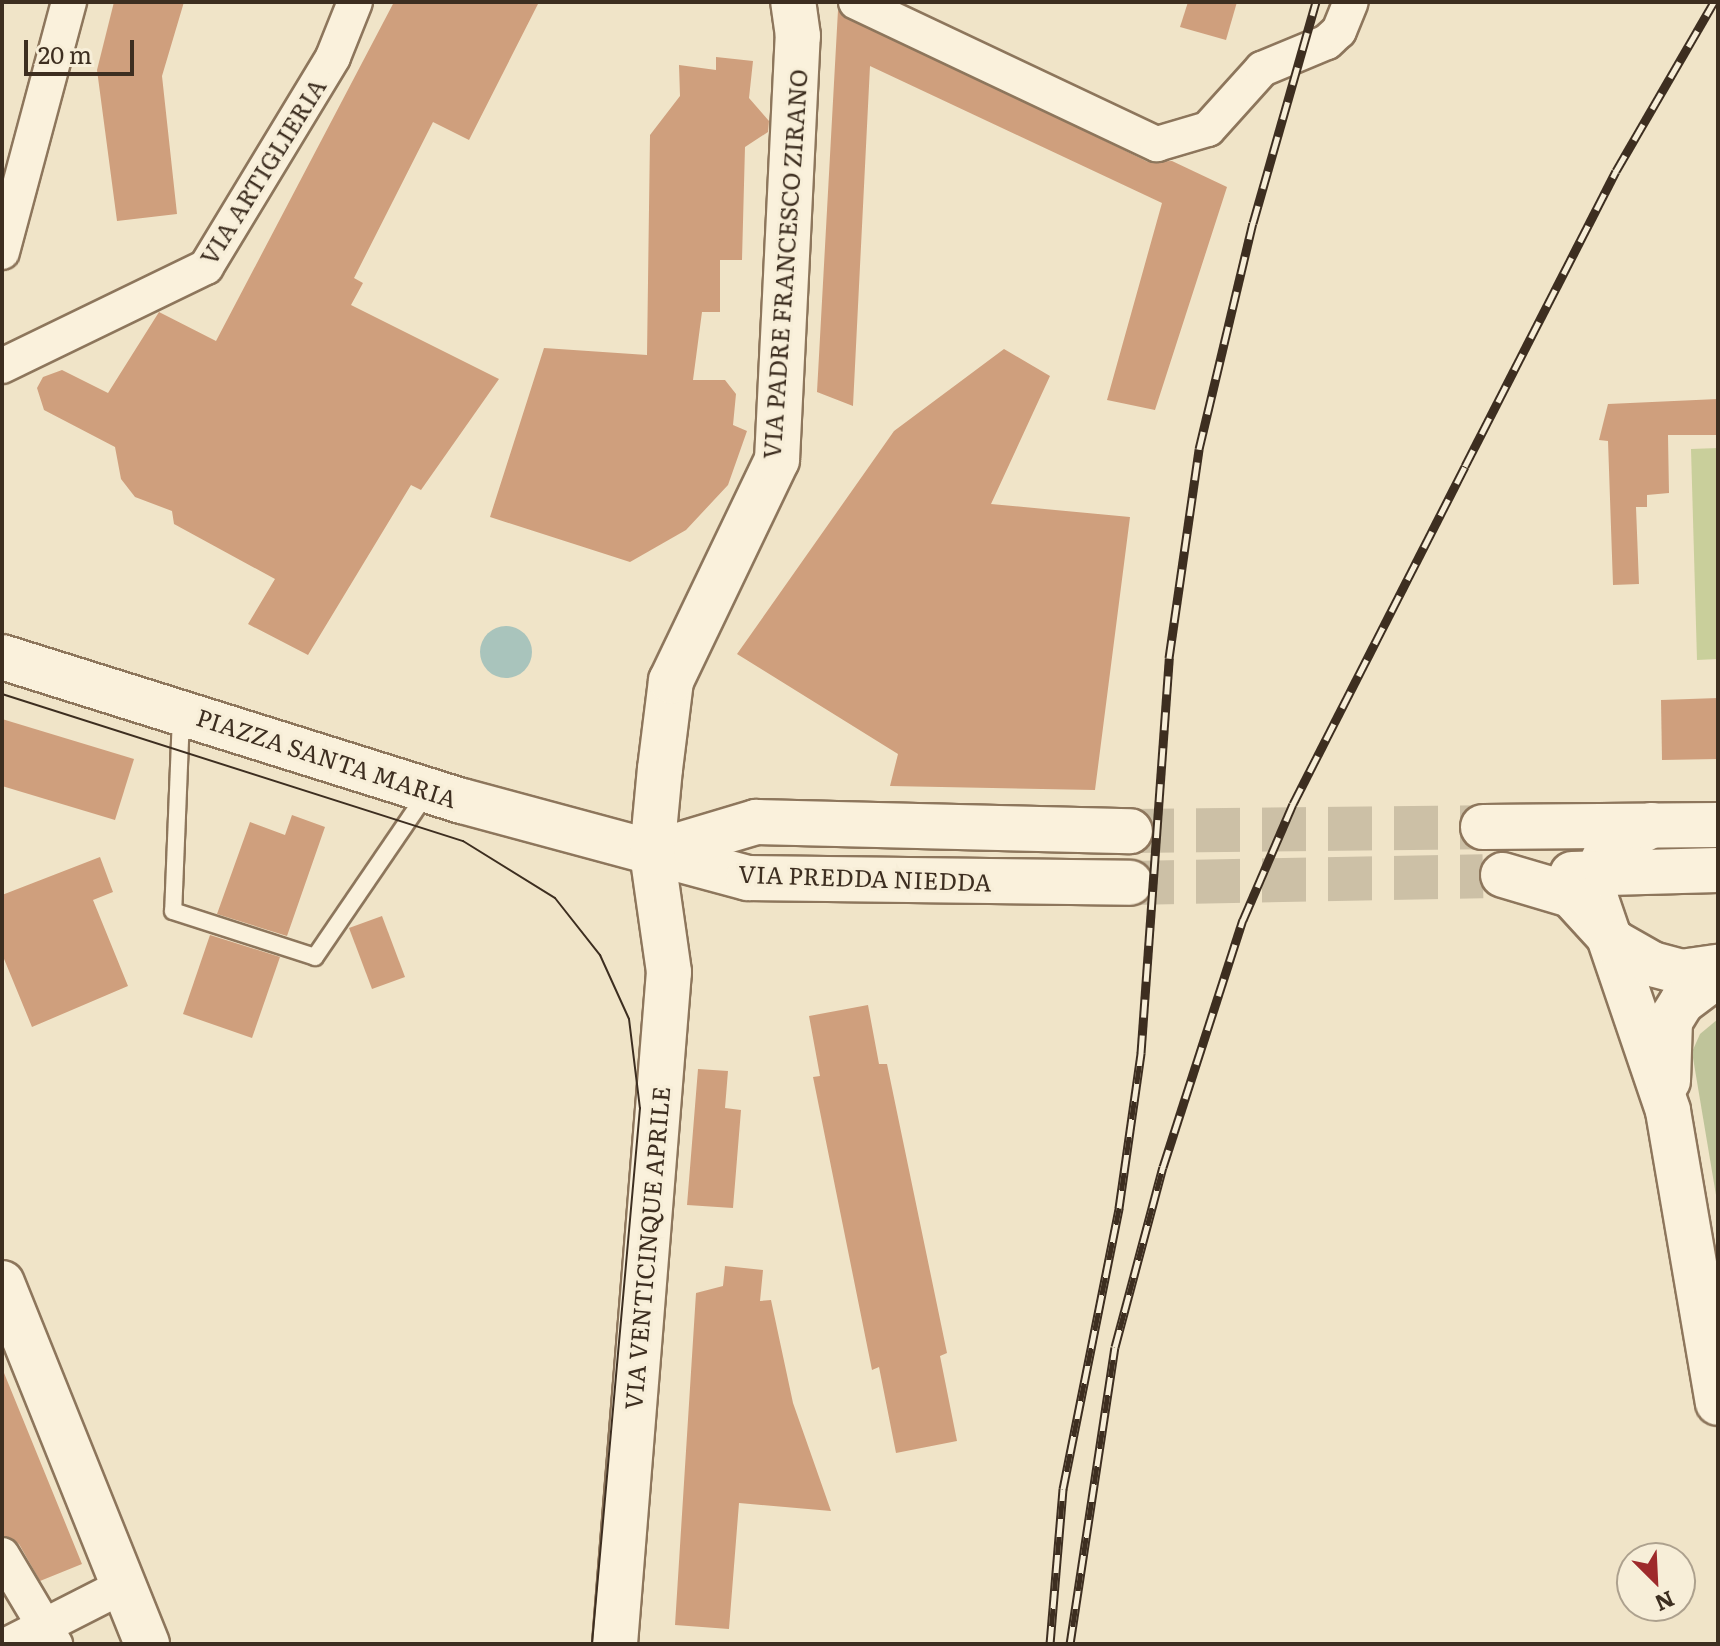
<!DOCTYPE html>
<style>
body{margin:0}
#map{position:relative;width:1720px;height:1646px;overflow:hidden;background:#f0e4c8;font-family:Literata,serif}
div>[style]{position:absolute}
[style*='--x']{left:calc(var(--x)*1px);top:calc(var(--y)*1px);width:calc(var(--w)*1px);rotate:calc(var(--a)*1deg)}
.green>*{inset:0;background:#c9cf9b}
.cemetery>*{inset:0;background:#bfc49a}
.water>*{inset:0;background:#a9c4bc}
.round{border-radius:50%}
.building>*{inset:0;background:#cf9f7d}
.secondary-tunnel>*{height:44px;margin-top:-22px;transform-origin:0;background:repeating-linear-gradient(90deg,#ccc0a6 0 44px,transparent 0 66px)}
.roads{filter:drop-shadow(2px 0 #8d765c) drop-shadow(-2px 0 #8d765c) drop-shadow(0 2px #8d765c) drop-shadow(0 -2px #8d765c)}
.lane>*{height:16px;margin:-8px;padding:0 8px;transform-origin:8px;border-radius:8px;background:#faf1dc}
.street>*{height:34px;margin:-17px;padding:0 17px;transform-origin:17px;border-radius:17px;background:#faf1dc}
.secondary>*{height:44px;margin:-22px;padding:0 22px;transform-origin:22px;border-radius:22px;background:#faf1dc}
.tram>*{height:2px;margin:-1px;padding:0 1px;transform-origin:1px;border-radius:1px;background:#3d2e20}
.rail>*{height:9px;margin-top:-4.5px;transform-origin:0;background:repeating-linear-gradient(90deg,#f7eed8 0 18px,#3d2e20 0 36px);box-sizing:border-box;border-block:2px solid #3d2e20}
span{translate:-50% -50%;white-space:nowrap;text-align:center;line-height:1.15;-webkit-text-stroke:6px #f7eed8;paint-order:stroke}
.street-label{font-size:24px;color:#3d2e20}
.frame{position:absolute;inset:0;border:4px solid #3d2e20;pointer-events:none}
.north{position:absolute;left:1616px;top:1542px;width:80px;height:80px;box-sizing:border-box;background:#f7eed8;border:2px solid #ada18e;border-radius:50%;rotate:156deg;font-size:22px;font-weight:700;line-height:32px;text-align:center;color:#3d2e20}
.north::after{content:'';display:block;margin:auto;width:28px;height:36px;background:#9e2a2b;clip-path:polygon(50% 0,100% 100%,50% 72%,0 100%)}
.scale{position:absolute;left:24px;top:40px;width:110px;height:36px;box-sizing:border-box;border:4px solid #3d2e20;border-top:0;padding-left:10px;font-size:24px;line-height:28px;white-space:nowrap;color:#3d2e20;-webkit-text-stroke:6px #f7eed8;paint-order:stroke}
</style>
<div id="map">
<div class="green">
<div style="clip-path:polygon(1718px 448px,1718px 659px,1697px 660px,1691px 449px)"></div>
</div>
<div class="cemetery">
<div style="clip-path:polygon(1718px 1019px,1718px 1207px,1692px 1052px,1700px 1034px)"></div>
</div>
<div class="water">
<div class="round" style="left:480px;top:626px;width:52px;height:52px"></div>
</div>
<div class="building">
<div style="clip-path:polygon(114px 2px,184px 2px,162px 76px,177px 214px,117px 221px,97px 70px)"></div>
<div style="clip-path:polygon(394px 2px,539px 2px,469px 140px,433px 122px,354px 278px,363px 283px,351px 305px,499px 379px,421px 490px,411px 485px,308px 655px,248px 624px,275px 579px,174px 524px,172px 511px,135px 497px,121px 479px,115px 447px,44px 410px,37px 388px,43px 377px,62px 370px,108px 393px,159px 312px,216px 341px)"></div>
<div style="clip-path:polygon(1188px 2px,1237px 2px,1226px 40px,1180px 27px)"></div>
<div style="clip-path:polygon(838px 10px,1148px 162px,1172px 161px,1227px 187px,1155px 410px,1107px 400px,1162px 203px,870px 66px,853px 406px,817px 392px)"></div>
<div style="clip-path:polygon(716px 57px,753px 61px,749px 98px,769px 121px,768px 132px,745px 147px,742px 260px,720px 260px,720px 312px,702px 312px,693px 380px,725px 380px,736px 394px,733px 425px,747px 431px,728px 485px,686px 530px,630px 562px,490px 517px,544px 348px,647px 355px,650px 135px,680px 96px,679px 65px,716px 70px)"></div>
<div style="clip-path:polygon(1004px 349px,1050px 376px,991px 504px,1130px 517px,1095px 790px,890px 786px,898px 754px,737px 654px,894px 431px)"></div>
<div style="clip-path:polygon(1718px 399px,1718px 435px,1668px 435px,1669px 493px,1647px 495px,1647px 507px,1636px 507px,1639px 584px,1613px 585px,1608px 441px,1599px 440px,1608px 404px)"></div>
<div style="clip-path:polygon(1718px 698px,1718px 759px,1662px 760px,1661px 700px)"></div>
<div style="clip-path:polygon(2px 719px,134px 759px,115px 820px,2px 786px)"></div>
<div style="clip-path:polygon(292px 815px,325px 827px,287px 936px,217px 914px,250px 822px,285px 835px)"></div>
<div style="clip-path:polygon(100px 857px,113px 892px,93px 900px,128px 986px,32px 1027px,2px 954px,2px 895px)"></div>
<div style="clip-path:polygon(382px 916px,405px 977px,372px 989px,349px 928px)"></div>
<div style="clip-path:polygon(210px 935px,280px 957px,252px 1038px,183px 1014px)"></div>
<div style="clip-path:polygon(868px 1005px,879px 1064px,887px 1064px,947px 1353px,940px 1356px,957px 1441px,896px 1453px,879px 1367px,872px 1370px,813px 1077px,820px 1076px,809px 1016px)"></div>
<div style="clip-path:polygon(698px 1069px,728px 1071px,725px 1108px,741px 1110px,733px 1208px,687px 1205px)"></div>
<div style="clip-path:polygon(725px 1266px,763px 1270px,760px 1301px,771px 1300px,793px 1403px,831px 1511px,739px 1503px,729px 1629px,675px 1625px,696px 1293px,723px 1286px)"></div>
<div style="clip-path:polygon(2px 1368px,82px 1564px,40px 1581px,19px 1544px,2px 1535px)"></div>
</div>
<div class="secondary-tunnel">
<div style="--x:1130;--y:831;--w:353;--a:-0.6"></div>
<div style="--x:1130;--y:883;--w:353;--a:-1.1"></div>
</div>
<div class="roads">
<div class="lane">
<div style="--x:181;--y:716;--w:195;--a:92.3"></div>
<div style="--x:173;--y:911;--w:149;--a:17.9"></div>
<div style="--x:315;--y:957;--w:197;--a:-55.7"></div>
</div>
<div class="street">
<div style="--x:856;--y:2;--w:333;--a:25.3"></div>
<div style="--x:1157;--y:144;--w:53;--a:-16.4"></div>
<div style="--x:1208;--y:129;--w:81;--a:-48"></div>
<div style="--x:1262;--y:69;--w:70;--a:-22.6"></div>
<div style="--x:1327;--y:42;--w:16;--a:-43"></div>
<div style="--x:1339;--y:31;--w:31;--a:-68"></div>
<div style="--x:2;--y:252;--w:259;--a:-75"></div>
<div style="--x:2;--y:366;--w:227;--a:-25.9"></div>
<div style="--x:206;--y:267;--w:245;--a:-58.8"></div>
<div style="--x:333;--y:57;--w:59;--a:-68.2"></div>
<div style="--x:2;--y:1555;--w:104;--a:59.2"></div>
<div style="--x:9;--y:1644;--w:130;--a:-27"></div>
</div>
<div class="secondary">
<div style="--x:2;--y:657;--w:482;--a:17.4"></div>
<div style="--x:462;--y:801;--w:296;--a:15.1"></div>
<div style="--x:748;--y:878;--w:382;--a:0.7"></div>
<div style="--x:1652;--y:825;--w:49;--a:151.9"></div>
<div style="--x:1609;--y:848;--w:28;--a:116"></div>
<div style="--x:1597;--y:873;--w:23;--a:95"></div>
<div style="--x:1595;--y:896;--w:227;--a:71.2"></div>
<div style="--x:1668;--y:1111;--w:296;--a:80.3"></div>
<div style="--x:1483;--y:827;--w:235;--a:-0.5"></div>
<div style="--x:652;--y:853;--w:109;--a:-16.6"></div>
<div style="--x:756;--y:822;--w:374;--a:1.4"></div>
<div style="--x:1572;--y:874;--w:146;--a:-1.6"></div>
<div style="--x:1503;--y:875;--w:71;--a:16.4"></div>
<div style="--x:1571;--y:895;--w:65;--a:47.5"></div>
<div style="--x:1615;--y:943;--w:43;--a:29.6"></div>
<div style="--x:1652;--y:964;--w:30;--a:15"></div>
<div style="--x:1681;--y:972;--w:37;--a:-8"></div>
<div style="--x:1668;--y:1081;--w:60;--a:-88.1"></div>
<div style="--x:1670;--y:1021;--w:22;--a:-58"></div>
<div style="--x:1682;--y:1002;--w:45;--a:-36.9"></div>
<div style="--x:2;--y:1283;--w:389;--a:68.1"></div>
<div style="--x:615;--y:1644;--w:674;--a:-85.41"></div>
<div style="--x:669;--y:972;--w:120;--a:-98.1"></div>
<div style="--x:652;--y:853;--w:84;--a:-84.6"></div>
<div style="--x:660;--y:769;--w:89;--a:-82.9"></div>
<div style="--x:671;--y:681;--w:245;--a:-64.4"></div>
<div style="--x:777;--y:460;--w:425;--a:-87.2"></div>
<div style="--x:798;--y:36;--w:34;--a:-98"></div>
</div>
</div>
<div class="tram">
<div style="--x:2;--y:694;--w:484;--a:17.7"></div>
<div style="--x:463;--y:841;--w:108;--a:31.8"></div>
<div style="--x:555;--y:898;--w:73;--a:51.7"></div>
<div style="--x:600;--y:955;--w:70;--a:65.6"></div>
<div style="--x:629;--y:1019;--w:90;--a:83"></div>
<div style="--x:640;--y:1108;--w:538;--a:95.12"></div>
</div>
<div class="rail">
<div style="--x:1050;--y:1644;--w:156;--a:-85.2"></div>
<div style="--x:1063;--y:1489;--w:287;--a:-78.7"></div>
<div style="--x:1119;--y:1208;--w:157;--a:-81.9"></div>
<div style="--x:1141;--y:1053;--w:396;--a:-85.9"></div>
<div style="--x:1169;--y:658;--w:211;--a:-81.8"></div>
<div style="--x:1199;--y:449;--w:232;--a:-76.6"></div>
<div style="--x:1253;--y:223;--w:230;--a:-74.1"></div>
<div style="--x:1070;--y:1644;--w:300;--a:-81.4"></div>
<div style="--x:1115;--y:1347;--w:186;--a:-75.1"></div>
<div style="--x:1163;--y:1167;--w:260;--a:-72.1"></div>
<div style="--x:1243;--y:920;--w:126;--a:-66.7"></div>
<div style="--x:1293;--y:804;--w:379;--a:-63"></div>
<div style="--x:1465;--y:466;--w:331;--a:-62.9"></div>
<div style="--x:1616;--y:171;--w:195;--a:-59.9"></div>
</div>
<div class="street-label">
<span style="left:262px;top:171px;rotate:-58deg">VIA ARTIGLIERIA</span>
<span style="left:784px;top:264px;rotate:-86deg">VIA PADRE FRANCESCO ZIRANO</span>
<span style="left:327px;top:757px;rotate:18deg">PIAZZA SANTA MARIA</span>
<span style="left:865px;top:877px;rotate:2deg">VIA PREDDA NIEDDA</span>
<span style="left:646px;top:1248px;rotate:-85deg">VIA VENTICINQUE APRILE</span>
</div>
<div class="frame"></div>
<div class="north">N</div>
<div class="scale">20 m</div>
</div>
